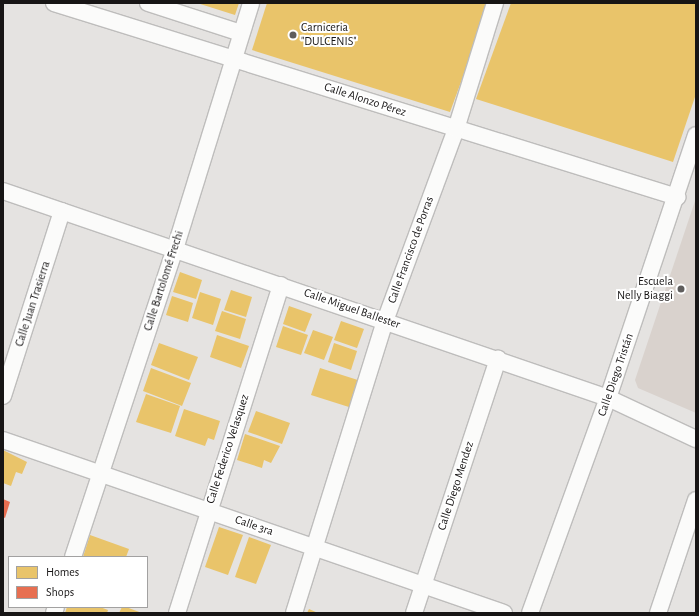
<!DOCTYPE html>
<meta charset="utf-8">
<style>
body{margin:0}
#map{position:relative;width:699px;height:616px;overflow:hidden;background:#e5e3e1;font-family:"Alegreya Sans",sans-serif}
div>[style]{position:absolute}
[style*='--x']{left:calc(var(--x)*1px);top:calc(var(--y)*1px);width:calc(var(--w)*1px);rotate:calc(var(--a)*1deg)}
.built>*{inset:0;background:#d9d2cd}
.homes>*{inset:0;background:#e9c46a}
.shops>*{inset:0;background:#e76f51}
.roads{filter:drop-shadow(1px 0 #bebdbc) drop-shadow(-1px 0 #bebdbc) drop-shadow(0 1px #bebdbc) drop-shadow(0 -1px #bebdbc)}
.minor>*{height:16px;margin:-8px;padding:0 8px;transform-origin:8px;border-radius:8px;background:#fbfbfa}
.dots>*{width:11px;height:11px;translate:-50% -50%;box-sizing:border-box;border:2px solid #fff;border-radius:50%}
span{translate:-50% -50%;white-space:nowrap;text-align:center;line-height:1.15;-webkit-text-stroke:4px #fff;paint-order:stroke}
.poi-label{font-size:12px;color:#171515}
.left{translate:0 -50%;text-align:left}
.right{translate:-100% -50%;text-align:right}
.street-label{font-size:12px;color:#171515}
.frame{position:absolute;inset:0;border:4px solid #171515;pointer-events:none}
.legend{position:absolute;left:8px;top:556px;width:140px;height:52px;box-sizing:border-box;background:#fff;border:1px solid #a2a1a1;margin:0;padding:5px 7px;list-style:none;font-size:12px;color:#171515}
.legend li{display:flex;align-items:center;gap:8px;height:20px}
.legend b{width:20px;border:1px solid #a2a1a1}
</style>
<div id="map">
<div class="built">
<div style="clip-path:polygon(696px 198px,696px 413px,638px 388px,635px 380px)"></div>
</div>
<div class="homes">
<div style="clip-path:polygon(197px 3px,239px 3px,235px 15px)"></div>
<div style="clip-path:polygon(267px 3px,490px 3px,450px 112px,252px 50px)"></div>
<div style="clip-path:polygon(511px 3px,696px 3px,696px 94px,673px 162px,476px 99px)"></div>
<div style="clip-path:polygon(180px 272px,202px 280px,196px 299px,173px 292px)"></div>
<div style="clip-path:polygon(231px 290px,252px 297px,246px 317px,224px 310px)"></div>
<div style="clip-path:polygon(200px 292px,221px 299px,213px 325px,192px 318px)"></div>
<div style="clip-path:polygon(172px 296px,193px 303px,188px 322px,166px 315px)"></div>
<div style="clip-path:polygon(289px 306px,312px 314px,305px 332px,283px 324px)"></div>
<div style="clip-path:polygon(222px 311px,246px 319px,240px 339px,215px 331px)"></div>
<div style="clip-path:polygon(341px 321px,364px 329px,357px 348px,334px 340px)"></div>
<div style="clip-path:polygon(283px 326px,308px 335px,301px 355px,276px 347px)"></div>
<div style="clip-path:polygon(313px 330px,333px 337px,324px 360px,304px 353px)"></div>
<div style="clip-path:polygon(217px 335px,249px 346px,241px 368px,210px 357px)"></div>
<div style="clip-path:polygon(159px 343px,198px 357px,189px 380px,151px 365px)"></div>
<div style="clip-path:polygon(334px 343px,357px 351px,351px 370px,328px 362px)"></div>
<div style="clip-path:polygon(151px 368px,191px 383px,182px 406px,143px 391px)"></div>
<div style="clip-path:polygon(320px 368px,361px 381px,352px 408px,311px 395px)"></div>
<div style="clip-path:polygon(146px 394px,180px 406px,171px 433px,136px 422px)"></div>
<div style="clip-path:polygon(184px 409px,220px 421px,214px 440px,208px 438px,205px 446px,175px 436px)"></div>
<div style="clip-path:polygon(256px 411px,290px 423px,282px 444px,248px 432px)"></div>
<div style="clip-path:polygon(245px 434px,280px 446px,271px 463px,264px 460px,262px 468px,237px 460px)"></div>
<div style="clip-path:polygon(3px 450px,27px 462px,22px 474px,16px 472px,11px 486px,3px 483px)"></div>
<div style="clip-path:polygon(219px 527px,243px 535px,228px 575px,205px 567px)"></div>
<div style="clip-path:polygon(90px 535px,129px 549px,126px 557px,83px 557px)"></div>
<div style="clip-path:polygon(249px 537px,271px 545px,256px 584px,235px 577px)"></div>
<div style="clip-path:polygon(67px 607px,100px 607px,108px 610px,107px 613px,65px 613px)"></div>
<div style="clip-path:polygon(122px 607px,126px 607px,142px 613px,119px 613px)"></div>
<div style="clip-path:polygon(309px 609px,318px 613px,307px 613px)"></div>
</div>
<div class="shops">
<div style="clip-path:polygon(3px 499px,10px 502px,5px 518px,3px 517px)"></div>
</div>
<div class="roads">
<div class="minor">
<div style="--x:54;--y:3;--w:653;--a:17.3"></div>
<div style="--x:148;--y:3;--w:98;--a:17.9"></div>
<div style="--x:3;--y:191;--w:639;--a:18.89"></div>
<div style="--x:608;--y:398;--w:97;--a:25"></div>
<div style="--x:3;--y:396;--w:194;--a:-72.3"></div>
<div style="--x:3;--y:440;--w:530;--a:19.05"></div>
<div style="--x:73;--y:557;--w:324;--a:-71.7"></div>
<div style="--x:175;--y:249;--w:257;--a:-72.8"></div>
<div style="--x:54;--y:613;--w:6;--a:-72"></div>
<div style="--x:177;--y:613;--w:344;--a:-72.4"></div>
<div style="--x:294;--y:613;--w:306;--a:-72.7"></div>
<div style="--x:385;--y:321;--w:205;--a:-69.7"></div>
<div style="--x:456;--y:129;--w:132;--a:-72.8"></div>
<div style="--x:414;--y:613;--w:268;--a:-71.7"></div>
<div style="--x:530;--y:613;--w:229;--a:-70.1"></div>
<div style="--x:608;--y:398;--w:277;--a:-71.5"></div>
<div style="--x:658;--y:613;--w:119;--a:-71.4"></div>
</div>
</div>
<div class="dots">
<div style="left:293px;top:35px;background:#5f5d5c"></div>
<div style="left:681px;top:289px;background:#5f5d5c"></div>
</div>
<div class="poi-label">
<span class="left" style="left:301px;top:35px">Carniceria<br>"DULCENIS"</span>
<span class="right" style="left:673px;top:289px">Escuela<br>Nelly Biaggi</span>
</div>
<div class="street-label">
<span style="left:365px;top:100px;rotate:18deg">Calle Alonzo Pérez</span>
<span style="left:411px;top:250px;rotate:-70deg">Calle Francisco de Porras</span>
<span style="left:164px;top:281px;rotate:-72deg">Calle Bartolomé Frechi</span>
<span style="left:33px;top:304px;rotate:-72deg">Calle Juan Trasierra</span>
<span style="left:352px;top:309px;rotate:19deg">Calle Miguel Ballester</span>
<span style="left:616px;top:375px;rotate:-71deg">Calle Diego Tristán</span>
<span style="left:228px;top:449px;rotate:-72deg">Calle Federico Velasquez</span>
<span style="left:456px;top:486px;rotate:-72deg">Calle Diego Mendez</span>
<span style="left:254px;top:526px;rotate:19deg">Calle 3ra</span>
</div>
<div class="frame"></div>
<ul class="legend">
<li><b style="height:11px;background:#e9c46a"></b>Homes</li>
<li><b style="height:11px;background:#e76f51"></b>Shops</li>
</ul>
</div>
